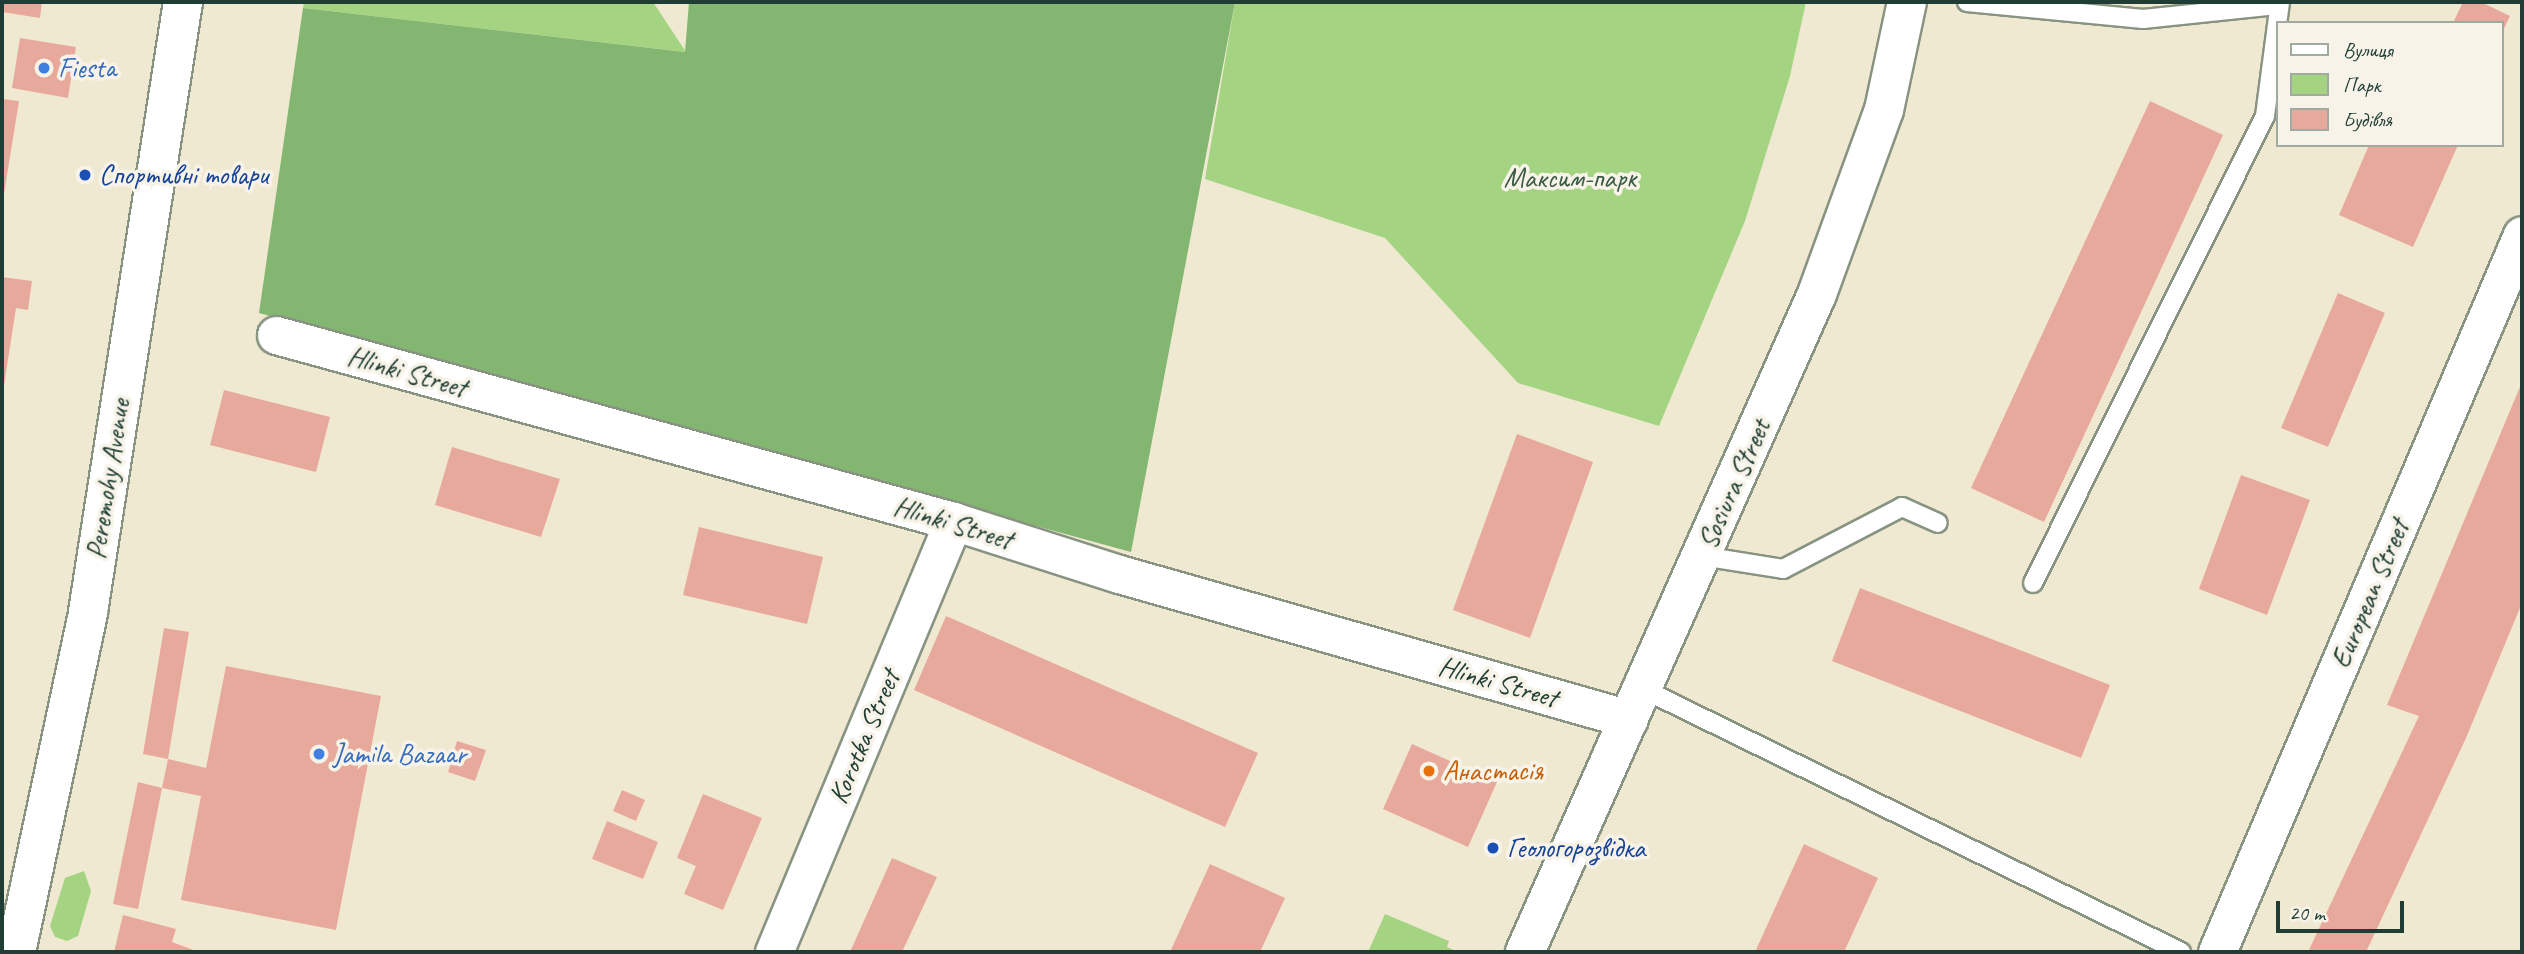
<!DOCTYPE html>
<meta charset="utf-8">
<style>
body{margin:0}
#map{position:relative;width:2524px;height:954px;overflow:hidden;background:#f0e9d1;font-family:Caveat,sans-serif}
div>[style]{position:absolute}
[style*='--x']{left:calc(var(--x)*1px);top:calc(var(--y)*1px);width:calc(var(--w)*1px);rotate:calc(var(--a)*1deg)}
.green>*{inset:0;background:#a4d482}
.forest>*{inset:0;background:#83b670}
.building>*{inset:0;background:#e8a99d}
.roads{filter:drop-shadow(2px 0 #889382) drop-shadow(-2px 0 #889382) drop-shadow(0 2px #889382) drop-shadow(0 -2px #889382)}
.service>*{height:18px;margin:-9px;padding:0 9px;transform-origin:9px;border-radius:9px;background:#fff}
.minor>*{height:37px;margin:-18.5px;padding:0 18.5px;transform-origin:18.5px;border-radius:18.5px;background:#fff}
.primary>*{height:38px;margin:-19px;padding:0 19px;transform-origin:19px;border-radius:19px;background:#fff}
.dots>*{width:19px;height:19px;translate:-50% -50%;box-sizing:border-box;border:4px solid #f7f3e8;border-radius:50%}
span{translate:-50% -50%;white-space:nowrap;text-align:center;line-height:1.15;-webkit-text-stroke:7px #f7f3e8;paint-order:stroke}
.shop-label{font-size:28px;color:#366cbe}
.left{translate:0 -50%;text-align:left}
.transit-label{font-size:28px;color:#164399}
.park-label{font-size:28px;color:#3a5b44}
.street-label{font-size:28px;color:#1f3d34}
.food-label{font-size:28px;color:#c56008}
.frame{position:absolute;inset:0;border:4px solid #1f3d34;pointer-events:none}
.legend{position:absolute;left:2276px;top:21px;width:228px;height:126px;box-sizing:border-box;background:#f7f3e8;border:2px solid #a1aaa0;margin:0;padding:9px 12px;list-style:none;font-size:21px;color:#1f3d34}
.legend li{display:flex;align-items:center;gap:14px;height:35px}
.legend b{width:35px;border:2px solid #a1aaa0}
.scale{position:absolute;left:2276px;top:901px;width:128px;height:32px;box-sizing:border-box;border:4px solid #1f3d34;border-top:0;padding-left:9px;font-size:21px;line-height:24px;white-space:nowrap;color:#1f3d34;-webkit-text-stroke:5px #f7f3e8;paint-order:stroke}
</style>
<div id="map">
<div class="green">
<div style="clip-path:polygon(304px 2px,653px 2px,686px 52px,303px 8px)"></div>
<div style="clip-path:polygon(1235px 2px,1806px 2px,1790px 76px,1745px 221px,1659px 426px,1518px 383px,1385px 238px,1205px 179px)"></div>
<div style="clip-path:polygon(84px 871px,91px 891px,78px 936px,67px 941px,55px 937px,50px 926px,65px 878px)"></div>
<div style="clip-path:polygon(1385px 914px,1449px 941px,1447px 947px,1458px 952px,1368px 952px)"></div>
</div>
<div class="forest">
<div style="clip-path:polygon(689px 2px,1235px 2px,1131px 552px,259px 313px,303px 8px,685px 52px)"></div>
</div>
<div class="building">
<div style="clip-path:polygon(2px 2px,42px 2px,40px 18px,2px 12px)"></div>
<div style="clip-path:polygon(2463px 2px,2481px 2px,2510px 16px,2501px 35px,2501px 23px,2453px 23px)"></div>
<div style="clip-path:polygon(20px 38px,76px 47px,68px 98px,12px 88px)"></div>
<div style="clip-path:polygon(2px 99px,19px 101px,3px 200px,2px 200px)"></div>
<div style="clip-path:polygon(2150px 101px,2223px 135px,2044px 522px,1971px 488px)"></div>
<div style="clip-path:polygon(2369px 145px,2458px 145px,2413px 247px,2339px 215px)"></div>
<div style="clip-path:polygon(2px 277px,32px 281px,28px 310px,16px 308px,3px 392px)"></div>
<div style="clip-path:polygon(2338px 293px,2385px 313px,2328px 447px,2281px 428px)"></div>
<div style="clip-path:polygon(2522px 382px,2522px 603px,2466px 738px,2366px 952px,2308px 952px,2419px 716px,2387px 705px)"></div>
<div style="clip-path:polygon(224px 390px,330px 417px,316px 472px,210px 445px)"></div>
<div style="clip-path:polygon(1517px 434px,1593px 462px,1530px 638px,1453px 610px)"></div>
<div style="clip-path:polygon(452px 447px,560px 479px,541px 537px,435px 505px)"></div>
<div style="clip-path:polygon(2241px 475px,2310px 500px,2267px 615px,2199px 589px)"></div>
<div style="clip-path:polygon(699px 527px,823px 557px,807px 624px,683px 595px)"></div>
<div style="clip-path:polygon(1860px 588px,2110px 685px,2081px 758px,1832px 661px)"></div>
<div style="clip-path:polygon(946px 616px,1258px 753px,1225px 827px,914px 690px)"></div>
<div style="clip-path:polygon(164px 628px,189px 632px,168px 759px,143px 754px)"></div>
<div style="clip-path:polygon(226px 666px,381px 696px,336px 930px,181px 900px,201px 796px,162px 788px,168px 759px,206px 768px)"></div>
<div style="clip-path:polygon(457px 741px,486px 750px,475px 781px,448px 772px)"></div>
<div style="clip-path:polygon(1412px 744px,1497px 782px,1468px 847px,1383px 809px)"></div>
<div style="clip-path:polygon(138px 782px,162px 788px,138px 909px,113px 904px)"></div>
<div style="clip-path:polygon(622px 790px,645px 800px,636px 821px,613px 811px)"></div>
<div style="clip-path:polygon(703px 794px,762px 818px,723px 910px,684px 894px,696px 866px,677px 858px)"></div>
<div style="clip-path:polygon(607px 821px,658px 842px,643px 879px,592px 859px)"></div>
<div style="clip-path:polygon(1804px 844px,1878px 878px,1844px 952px,1755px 952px)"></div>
<div style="clip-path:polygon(892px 858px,937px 877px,902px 952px,850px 952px)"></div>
<div style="clip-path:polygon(1210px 864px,1285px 898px,1260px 952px,1170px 952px)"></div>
<div style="clip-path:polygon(123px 915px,176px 929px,172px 942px,199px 952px,114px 952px)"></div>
</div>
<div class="roads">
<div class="service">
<div style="--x:1967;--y:2;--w:177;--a:5.5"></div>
<div style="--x:2143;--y:19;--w:137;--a:-5.9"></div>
<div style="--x:1702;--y:556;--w:82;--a:9.1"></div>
<div style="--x:1783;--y:569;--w:134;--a:-27.5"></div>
<div style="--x:1902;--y:507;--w:39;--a:24"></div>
<div style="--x:2033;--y:583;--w:521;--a:-63.58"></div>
<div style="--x:2265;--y:116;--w:115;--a:-82.5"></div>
<div style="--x:1643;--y:689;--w:599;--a:26.05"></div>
</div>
<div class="minor">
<div style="--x:276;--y:335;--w:702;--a:15.36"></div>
<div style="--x:953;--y:521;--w:174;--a:17.7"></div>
<div style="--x:1119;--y:574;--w:530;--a:15.87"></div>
<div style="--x:774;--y:952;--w:467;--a:-67.4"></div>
<div style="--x:2217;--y:952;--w:779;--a:-66.96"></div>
</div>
<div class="primary">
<div style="--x:16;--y:952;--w:348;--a:-78"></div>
<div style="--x:88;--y:612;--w:617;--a:-81.15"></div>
<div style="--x:1525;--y:952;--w:720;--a:-66.07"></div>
<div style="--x:1817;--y:294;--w:196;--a:-70"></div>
<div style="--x:1884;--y:110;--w:110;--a:-78"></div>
</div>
</div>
<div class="dots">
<div style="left:44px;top:68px;background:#3f7fe0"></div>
<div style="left:85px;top:175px;background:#1a4fb4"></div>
<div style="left:319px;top:754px;background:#3f7fe0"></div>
<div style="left:1429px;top:771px;background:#e8710a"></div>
<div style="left:1493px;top:848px;background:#1a4fb4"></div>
</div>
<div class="shop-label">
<span class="left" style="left:58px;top:68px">Fiesta</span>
<span class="left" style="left:333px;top:754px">Jamila Bazaar</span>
</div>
<div class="transit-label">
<span class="left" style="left:99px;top:175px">Спортивні товари</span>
<span class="left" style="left:1507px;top:848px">Геологорозвідка</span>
</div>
<div class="park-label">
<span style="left:1570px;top:178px">Максим-парк</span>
</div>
<div class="street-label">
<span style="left:407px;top:372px;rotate:16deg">Hlinki Street</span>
<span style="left:108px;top:479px;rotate:-81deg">Peremohy Avenue</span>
<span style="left:1734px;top:484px;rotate:-66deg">Sosiura Street</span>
<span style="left:953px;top:523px;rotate:17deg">Hlinki Street</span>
<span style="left:2370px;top:594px;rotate:-67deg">European Street</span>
<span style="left:1498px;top:682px;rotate:16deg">Hlinki Street</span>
<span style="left:864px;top:737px;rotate:-67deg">Korotka Street</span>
</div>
<div class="food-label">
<span class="left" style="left:1443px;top:771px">Анастасія</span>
</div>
<div class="frame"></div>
<ul class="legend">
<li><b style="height:9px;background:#fff"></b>Вулиця</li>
<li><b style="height:19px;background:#a4d482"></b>Парк</li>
<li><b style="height:19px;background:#e8a99d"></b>Будівля</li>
</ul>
<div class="scale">20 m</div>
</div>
